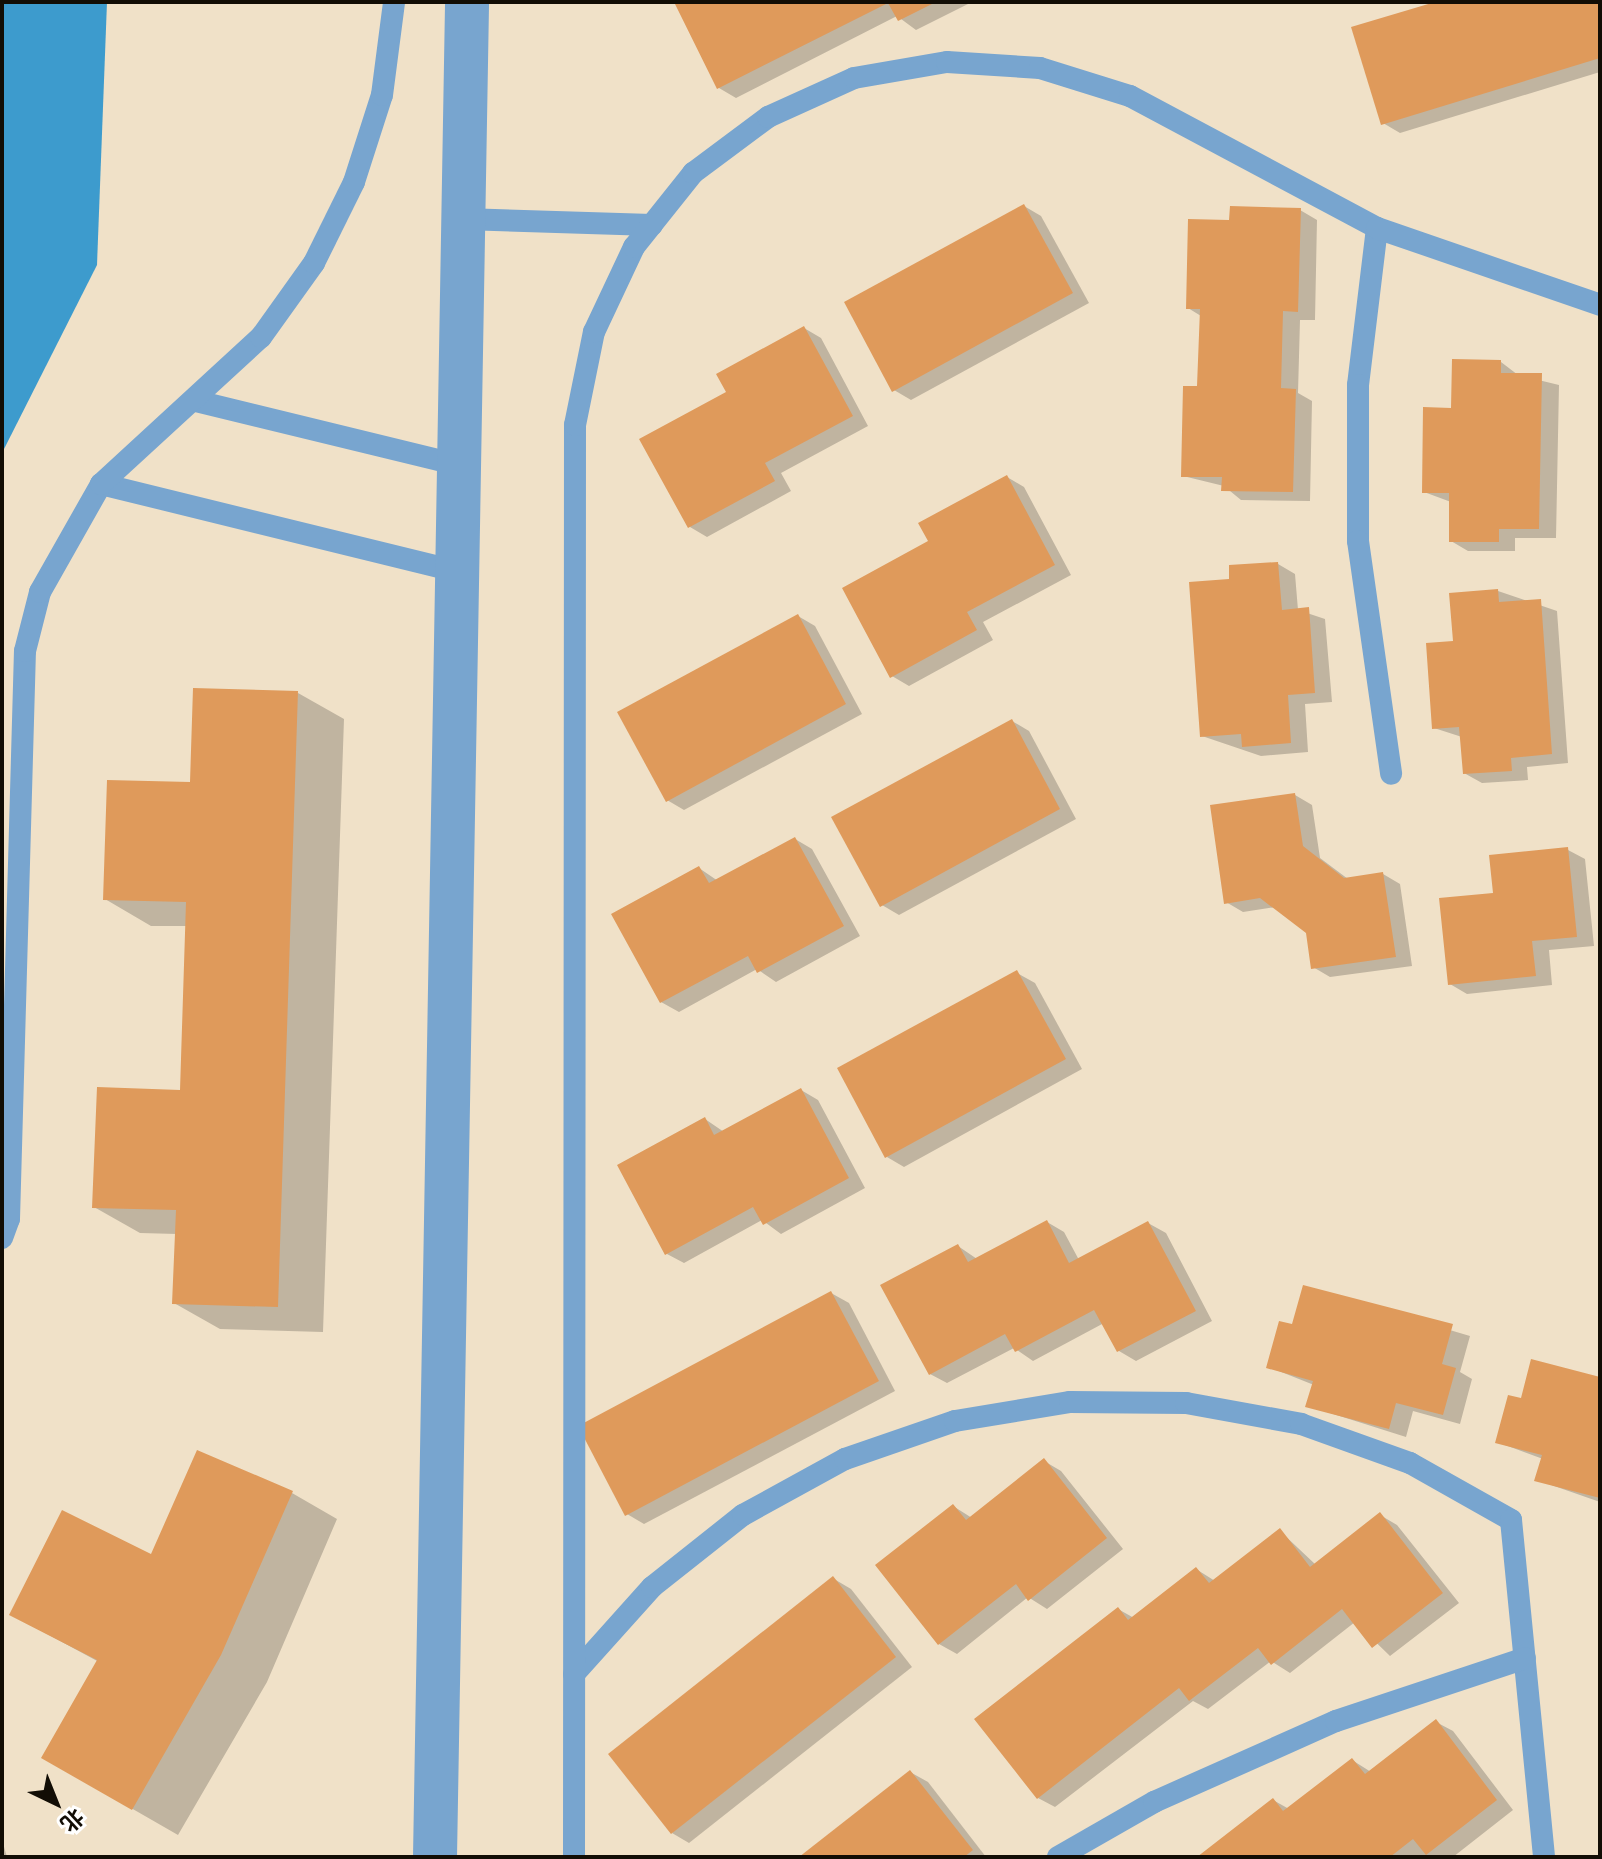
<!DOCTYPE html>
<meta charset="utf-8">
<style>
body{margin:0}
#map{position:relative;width:1602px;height:1859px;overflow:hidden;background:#f0e1c8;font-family:Raleway,"Noto Sans SC",sans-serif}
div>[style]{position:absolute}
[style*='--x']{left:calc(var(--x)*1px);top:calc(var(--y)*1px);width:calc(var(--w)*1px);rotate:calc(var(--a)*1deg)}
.water>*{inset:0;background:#3d9bcd}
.shadow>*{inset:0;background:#0003}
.building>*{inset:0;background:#df9a5b}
.lane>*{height:22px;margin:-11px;padding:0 11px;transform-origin:11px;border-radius:11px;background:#78a5cf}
.street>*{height:44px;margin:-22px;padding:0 22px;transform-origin:22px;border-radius:22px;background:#78a5cf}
span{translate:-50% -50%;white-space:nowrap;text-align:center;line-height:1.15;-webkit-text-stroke:8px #fff;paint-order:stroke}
.frame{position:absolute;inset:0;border:4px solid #120d05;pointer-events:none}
.north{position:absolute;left:16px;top:1763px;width:80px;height:80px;-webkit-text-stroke:6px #fff;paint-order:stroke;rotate:137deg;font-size:22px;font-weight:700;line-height:32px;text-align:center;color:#120d05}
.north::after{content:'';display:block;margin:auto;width:28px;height:36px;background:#120d05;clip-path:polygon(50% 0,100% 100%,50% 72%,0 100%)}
</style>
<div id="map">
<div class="water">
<div style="clip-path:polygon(2px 2px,107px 2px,97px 265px,2px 453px)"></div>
</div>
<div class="shadow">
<div style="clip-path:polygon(676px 2px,972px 2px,916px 30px,897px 16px,736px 98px,719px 88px)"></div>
<div style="clip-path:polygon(1442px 2px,1600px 2px,1600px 72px,1400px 133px,1383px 123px)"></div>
<div style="clip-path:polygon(1024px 206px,1041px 216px,1089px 303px,911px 400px,894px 390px)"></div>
<div style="clip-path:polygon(1300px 210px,1317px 220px,1315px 320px,1300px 320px,1298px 393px,1312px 401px,1310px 501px,1241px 500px,1224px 486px,1183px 476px,1199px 388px,1201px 316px,1188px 308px,1231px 222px)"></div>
<div style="clip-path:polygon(804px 328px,821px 338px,868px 426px,781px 473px,791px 491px,707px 537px,690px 527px,729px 392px)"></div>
<div style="clip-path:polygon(1501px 362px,1518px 375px,1559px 385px,1556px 538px,1515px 538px,1515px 551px,1468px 551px,1451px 541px,1451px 502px,1424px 492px)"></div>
<div style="clip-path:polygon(1007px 477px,1024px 487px,1071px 575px,983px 622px,993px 640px,909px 686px,892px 676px,931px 542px)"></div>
<div style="clip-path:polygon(1278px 564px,1295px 574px,1298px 610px,1325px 619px,1332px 702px,1305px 704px,1308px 752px,1261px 756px,1202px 736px)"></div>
<div style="clip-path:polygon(1498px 591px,1557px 611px,1568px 763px,1527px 767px,1528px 780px,1482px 783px,1464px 773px,1462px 737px,1434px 728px,1455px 643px)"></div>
<div style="clip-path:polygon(798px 616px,815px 626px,862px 714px,684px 810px,667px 800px)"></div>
<div style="clip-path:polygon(298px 693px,344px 719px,323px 1332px,220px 1329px,174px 1303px,177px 1234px,140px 1233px,94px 1207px,182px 1092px,187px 926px,151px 926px,105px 899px,192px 784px)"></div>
<div style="clip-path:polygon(1012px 721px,1029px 731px,1076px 819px,899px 915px,882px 905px)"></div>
<div style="clip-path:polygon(1295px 795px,1312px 805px,1320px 858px,1348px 879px,1383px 874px,1400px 884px,1412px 966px,1330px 977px,1313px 967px,1308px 932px,1276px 907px,1243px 912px,1226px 902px)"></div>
<div style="clip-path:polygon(795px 839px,812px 849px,860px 936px,776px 982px,757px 969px,679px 1012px,661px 1002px,699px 868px,718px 881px)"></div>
<div style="clip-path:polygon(1568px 850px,1585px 859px,1594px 946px,1549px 950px,1552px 985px,1467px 994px,1450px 984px,1495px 895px)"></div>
<div style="clip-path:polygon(1017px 973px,1035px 983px,1082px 1069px,904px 1167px,887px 1157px)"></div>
<div style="clip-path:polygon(801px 1090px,818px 1100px,865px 1188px,781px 1234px,762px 1220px,684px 1263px,667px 1254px,705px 1119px,724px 1132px)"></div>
<div style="clip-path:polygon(1047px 1222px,1064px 1232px,1079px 1260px,1148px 1223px,1166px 1233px,1212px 1321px,1136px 1361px,1119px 1351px,1104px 1323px,1033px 1361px,1014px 1348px,947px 1383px,930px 1374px,958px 1246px,977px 1259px)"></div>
<div style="clip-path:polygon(1304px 1287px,1470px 1336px,1460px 1372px,1472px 1379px,1460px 1424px,1413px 1411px,1406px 1437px,1308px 1406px,1314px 1385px,1269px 1367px,1293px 1327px)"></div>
<div style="clip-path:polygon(831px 1293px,849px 1303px,895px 1391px,644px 1524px,627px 1514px)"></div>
<div style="clip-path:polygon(1600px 1379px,1600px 1502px,1537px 1480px,1543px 1459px,1497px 1442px,1522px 1401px)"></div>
<div style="clip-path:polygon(1044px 1461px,1061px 1471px,1123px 1549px,1047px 1609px,1028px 1597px,957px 1654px,939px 1644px,953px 1506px,972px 1518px)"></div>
<div style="clip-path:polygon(292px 1493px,337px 1519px,267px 1682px,178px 1835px,44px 1758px,99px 1662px,12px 1615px)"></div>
<div style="clip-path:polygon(1380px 1515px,1397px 1525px,1459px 1603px,1390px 1656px,1355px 1622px,1290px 1673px,1271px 1661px,1208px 1709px,1193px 1701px,1055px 1807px,1038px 1798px,1118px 1609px,1134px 1618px,1196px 1569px,1215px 1581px,1280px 1531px,1316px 1565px)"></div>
<div style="clip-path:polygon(834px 1579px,851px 1589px,912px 1667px,689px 1843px,672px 1833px)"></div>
<div style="clip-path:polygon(1436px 1722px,1453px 1731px,1513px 1810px,1453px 1857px,1200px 1857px,1273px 1800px,1289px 1809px,1352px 1760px,1371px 1772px)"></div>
<div style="clip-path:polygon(910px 1772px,928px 1782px,986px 1857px,803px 1857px)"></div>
<div style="clip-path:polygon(2px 1840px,7px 1857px,2px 1857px)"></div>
</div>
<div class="building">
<div style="clip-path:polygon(674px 2px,936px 2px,898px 21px,888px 3px,717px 89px)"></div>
<div style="clip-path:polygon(1435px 2px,1600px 2px,1600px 58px,1381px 125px,1351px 27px)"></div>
<div style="clip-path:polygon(1024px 204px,1073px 293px,892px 392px,844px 302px)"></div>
<div style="clip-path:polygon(1230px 206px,1301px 208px,1298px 312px,1283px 311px,1281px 388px,1296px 389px,1293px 492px,1221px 491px,1222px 477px,1181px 477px,1183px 386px,1197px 386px,1200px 309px,1186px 309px,1188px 219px,1229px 220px)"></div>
<div style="clip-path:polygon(804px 326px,853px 416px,765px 463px,775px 481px,688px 528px,639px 439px,726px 392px,716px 374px)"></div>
<div style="clip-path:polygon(1452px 359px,1501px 360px,1501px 373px,1542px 373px,1539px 529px,1499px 529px,1499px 542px,1449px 542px,1449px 493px,1422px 493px,1423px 407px,1451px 408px)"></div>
<div style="clip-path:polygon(1007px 475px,1055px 565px,967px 612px,977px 630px,890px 678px,842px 588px,928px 541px,918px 523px)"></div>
<div style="clip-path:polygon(1278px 562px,1282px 610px,1309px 607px,1315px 693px,1288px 695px,1291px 743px,1242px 747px,1241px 734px,1200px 737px,1189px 582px,1229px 579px,1229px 565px)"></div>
<div style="clip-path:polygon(1498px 589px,1499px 602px,1541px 599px,1552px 754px,1511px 758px,1512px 771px,1463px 774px,1459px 727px,1432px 729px,1426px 643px,1453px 641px,1449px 593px)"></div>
<div style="clip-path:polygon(798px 614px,846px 704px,666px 802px,617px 712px)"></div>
<div style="clip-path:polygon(193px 688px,298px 691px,278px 1307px,172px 1304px,176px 1210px,92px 1208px,97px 1087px,180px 1090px,186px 902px,103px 900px,107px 780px,190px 782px)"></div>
<div style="clip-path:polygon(1012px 719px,1060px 809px,880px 907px,831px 817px)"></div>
<div style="clip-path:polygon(1295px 793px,1303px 846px,1344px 878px,1383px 872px,1396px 957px,1311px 969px,1306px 933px,1260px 898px,1224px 904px,1210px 805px)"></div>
<div style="clip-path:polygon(795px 837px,844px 926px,757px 973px,748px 956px,660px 1003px,611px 914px,699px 866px,709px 883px)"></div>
<div style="clip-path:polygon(1568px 847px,1577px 937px,1532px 941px,1536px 976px,1448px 985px,1439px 898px,1493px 893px,1489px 855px)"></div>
<div style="clip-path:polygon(1017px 970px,1066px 1059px,885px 1158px,837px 1068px)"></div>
<div style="clip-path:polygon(801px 1088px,849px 1178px,763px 1225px,753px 1207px,665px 1255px,617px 1165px,705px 1117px,714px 1135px)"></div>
<div style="clip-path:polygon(1047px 1220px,1069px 1263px,1148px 1221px,1196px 1311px,1117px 1352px,1094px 1310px,1015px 1352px,1005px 1334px,929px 1375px,880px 1285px,958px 1244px,968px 1262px)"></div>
<div style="clip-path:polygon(1303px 1285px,1453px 1324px,1442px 1364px,1456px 1368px,1443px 1415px,1396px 1403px,1389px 1429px,1305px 1407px,1313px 1381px,1266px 1368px,1279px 1321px,1292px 1324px)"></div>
<div style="clip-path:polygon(831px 1291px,879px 1381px,625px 1516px,578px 1426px)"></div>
<div style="clip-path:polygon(1531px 1359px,1600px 1377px,1600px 1498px,1534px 1481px,1542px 1455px,1495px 1443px,1508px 1395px,1521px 1398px)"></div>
<div style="clip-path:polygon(197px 1450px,293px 1491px,221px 1655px,132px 1810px,41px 1758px,97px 1660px,9px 1615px,62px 1510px,151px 1554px)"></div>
<div style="clip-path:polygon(1044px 1458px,1107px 1538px,1028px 1601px,1016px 1584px,938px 1645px,875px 1565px,953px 1504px,966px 1520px)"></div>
<div style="clip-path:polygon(1380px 1512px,1443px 1593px,1372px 1648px,1342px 1609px,1271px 1665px,1258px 1648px,1189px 1701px,1179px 1688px,1037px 1799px,974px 1719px,1118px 1607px,1128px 1620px,1196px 1567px,1209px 1583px,1280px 1528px,1310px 1567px)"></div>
<div style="clip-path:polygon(833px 1576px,896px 1657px,671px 1834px,608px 1754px)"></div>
<div style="clip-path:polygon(1436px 1719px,1497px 1800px,1426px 1855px,1413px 1839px,1390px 1857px,1197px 1857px,1273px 1798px,1283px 1811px,1352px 1758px,1365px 1774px)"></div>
<div style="clip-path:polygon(910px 1770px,973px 1850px,964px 1857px,799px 1857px)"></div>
</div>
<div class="lane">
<div style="--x:463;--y:219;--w:189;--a:1.8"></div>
<div style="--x:1377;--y:228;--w:158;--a:96.9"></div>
<div style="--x:1358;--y:385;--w:156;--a:90"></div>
<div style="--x:1358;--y:541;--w:235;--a:81.9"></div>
<div style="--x:196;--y:401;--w:271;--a:13.7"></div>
<div style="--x:101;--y:484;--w:368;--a:13.8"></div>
<div style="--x:2;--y:1238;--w:20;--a:-70"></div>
<div style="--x:9;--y:1219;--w:568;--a:-88.39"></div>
<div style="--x:25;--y:651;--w:61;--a:-75.7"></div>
<div style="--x:40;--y:592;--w:124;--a:-60.5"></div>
<div style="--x:101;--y:484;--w:217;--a:-42.6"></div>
<div style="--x:261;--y:337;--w:91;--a:-54.4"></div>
<div style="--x:314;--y:263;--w:90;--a:-63.7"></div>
<div style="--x:354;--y:182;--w:91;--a:-72.2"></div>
<div style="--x:382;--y:95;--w:94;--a:-82.6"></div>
<div style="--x:574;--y:1674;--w:117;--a:-48.1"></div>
<div style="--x:652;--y:1587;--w:116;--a:-38.4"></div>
<div style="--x:743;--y:1515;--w:116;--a:-28.8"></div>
<div style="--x:845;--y:1459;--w:116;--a:-19.1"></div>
<div style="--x:955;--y:1421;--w:117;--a:-9.4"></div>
<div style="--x:1070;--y:1402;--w:116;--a:0.5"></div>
<div style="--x:1186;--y:1403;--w:117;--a:10.3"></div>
<div style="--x:1301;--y:1424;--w:116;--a:19.7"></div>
<div style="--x:1410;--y:1463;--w:116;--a:29.4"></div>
<div style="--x:1511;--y:1520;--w:339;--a:84.4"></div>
<div style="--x:574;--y:1857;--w:1432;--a:-89.96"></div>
<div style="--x:575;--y:425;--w:95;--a:-78.5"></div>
<div style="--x:594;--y:332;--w:94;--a:-64.8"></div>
<div style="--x:634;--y:247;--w:95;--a:-51.4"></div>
<div style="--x:693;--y:173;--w:94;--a:-36.7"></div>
<div style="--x:768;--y:117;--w:94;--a:-24.4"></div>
<div style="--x:854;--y:78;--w:94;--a:-9.8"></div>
<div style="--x:947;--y:62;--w:93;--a:3.7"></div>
<div style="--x:1040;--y:68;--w:94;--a:17.3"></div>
<div style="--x:1130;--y:96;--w:280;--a:28.1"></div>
<div style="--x:1377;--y:228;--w:236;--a:19"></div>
<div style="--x:1058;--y:1857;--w:111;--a:-29.8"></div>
<div style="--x:1154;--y:1802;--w:199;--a:-24"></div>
<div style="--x:1336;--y:1721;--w:199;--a:-18.4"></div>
</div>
<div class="street">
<div style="--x:435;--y:1857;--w:1855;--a:-89.01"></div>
</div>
<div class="frame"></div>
<div class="north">北</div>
</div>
